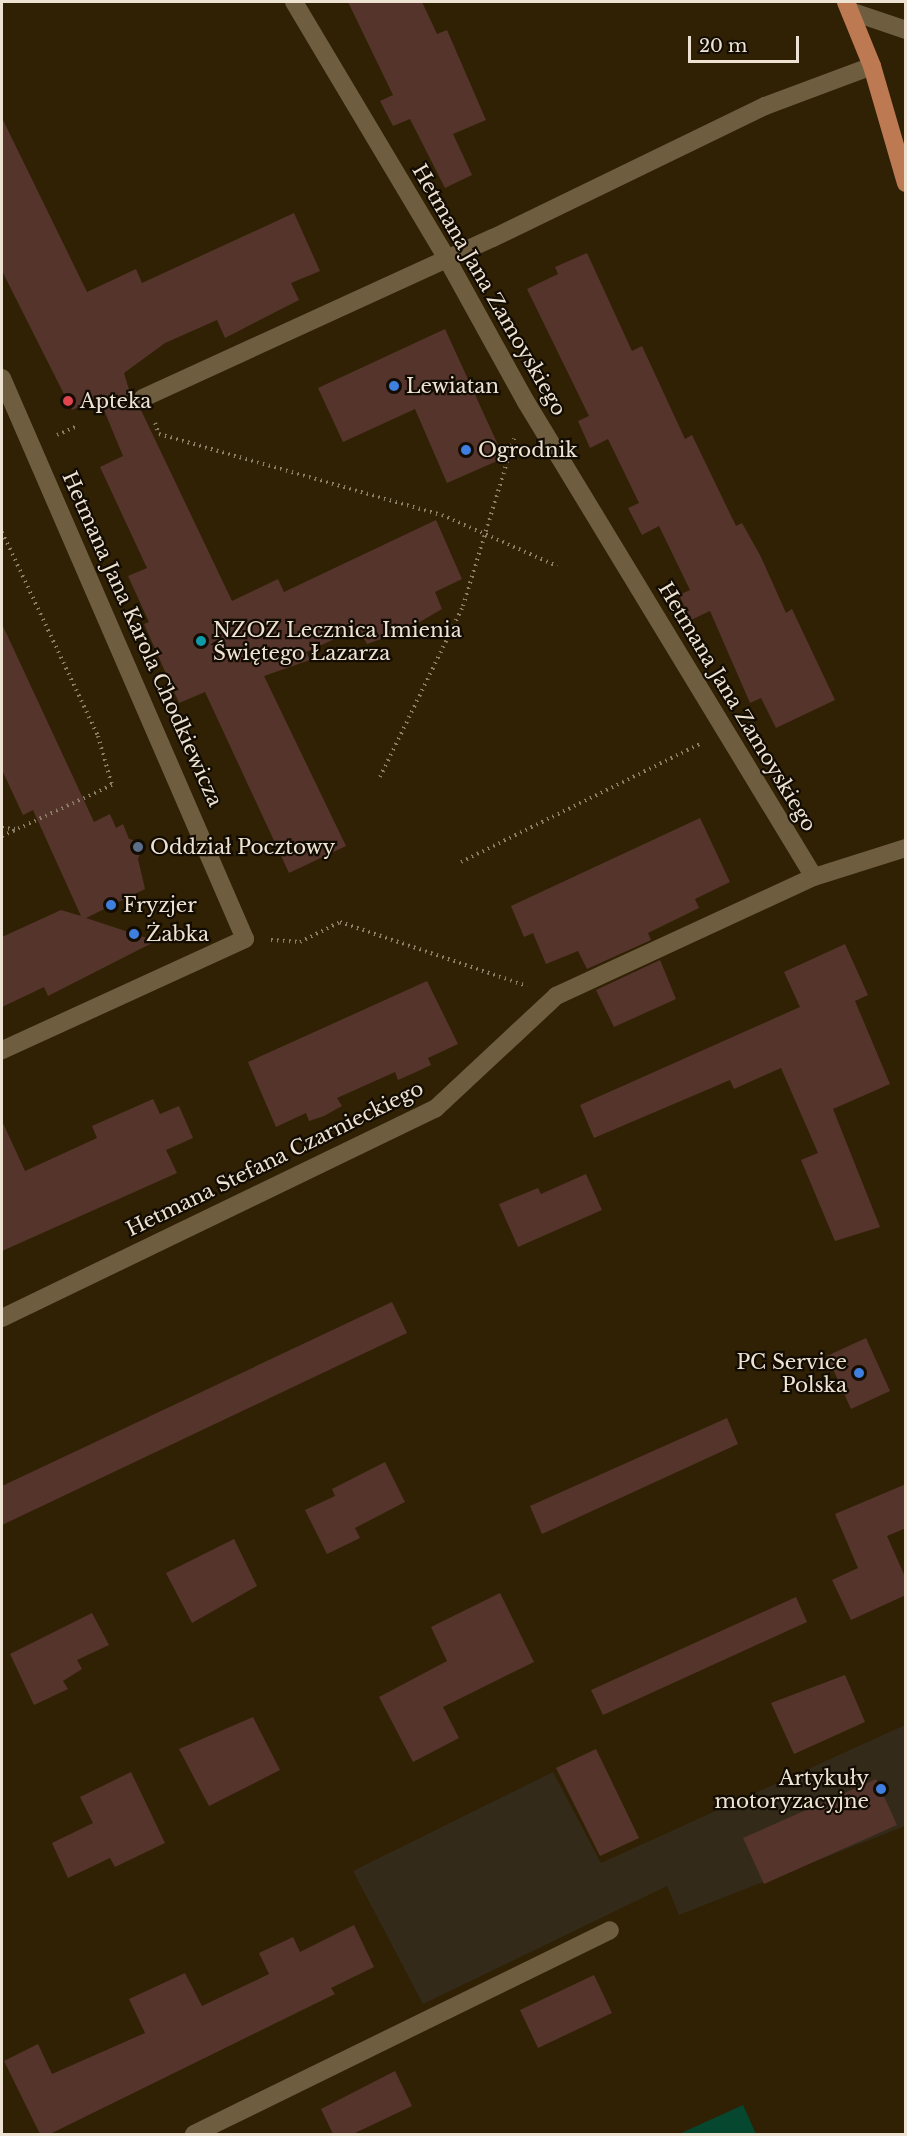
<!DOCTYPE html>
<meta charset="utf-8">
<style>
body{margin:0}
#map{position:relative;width:907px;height:2136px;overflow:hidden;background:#302104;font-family:"Libre Baskerville",serif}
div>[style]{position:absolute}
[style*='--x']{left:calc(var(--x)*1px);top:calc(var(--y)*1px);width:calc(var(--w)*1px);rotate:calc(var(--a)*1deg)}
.commercial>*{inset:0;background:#332a1a}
.green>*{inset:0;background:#064730}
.building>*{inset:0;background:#55342c}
.path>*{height:4px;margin-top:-2px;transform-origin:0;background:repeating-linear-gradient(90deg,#8b7e67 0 1.5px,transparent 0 6px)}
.minor>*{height:18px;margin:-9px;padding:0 9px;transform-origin:9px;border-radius:9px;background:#6f5d40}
.major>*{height:18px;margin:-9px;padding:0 9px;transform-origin:9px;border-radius:9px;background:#bc7952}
.dots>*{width:16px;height:16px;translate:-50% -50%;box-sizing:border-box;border:3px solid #130c03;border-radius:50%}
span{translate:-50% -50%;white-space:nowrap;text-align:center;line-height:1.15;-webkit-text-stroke:4.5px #130c03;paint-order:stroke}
.street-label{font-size:20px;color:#eee3d3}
.poi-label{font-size:20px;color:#eee3d3}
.left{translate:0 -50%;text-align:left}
.right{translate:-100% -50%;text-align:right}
.frame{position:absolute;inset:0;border:3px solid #eee3d3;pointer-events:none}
.scale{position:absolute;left:688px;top:36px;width:111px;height:27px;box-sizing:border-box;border:3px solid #eee3d3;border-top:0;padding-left:8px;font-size:18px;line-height:21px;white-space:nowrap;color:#eee3d3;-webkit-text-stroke:4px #130c03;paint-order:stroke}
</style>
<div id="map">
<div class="commercial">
<div style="clip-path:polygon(905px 1725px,905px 1826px,679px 1915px,667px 1886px,423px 2004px,353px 1871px,553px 1772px,601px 1863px)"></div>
</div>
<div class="green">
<div style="clip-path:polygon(743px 2105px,756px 2134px,679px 2134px)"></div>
</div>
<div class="building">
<div style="clip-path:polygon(348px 2px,422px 2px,437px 34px,447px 30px,486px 120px,453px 134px,472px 175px,445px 188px,410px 119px,393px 126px,380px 101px,393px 95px)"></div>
<div style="clip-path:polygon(2px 118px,87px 292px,136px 269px,142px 283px,294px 213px,320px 271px,291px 283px,299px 300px,225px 338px,217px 320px,165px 343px,124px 373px,133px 403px,140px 408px,232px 601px,278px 579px,284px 592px,436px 520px,462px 579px,435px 592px,442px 609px,406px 630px,367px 644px,359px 628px,306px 652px,310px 660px,264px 676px,346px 846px,289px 873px,205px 692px,179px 703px,144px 624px,149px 622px,128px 576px,147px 568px,100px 467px,123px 456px,99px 398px,72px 410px,2px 271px)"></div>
<div style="clip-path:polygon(587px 253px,632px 351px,642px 346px,685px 439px,692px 435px,736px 526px,742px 523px,761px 557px,786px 613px,792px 609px,835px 700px,776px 728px,761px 698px,750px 703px,710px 611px,691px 620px,679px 595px,690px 590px,659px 526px,642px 535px,628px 508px,639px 503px,608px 439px,590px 448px,578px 421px,589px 416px,527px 289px,558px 274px,555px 267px)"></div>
<div style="clip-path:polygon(445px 329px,504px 458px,447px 483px,415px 409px,343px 442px,318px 388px)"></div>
<div style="clip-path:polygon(2px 624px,94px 822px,110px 814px,116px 828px,123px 824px,129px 839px,144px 843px,138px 859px,145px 889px,86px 918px,156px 941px,48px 996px,44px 987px,2px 1007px,2px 937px,61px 910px,81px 916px,33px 810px,23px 815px,2px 770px)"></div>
<div style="clip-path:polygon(700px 818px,730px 882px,695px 899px,699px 908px,648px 933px,651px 940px,587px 969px,578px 951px,546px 964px,533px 933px,524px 937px,511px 906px)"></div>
<div style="clip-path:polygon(845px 944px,868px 995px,855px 1001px,890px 1084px,833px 1109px,880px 1227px,835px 1241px,801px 1160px,818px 1153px,781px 1068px,734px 1089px,730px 1080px,594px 1138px,580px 1105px,800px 1007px,784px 972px)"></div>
<div style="clip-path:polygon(660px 960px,676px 999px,614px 1027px,596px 990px)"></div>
<div style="clip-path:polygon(427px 981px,458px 1044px,428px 1058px,431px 1065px,414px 1073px,398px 1080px,395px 1072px,337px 1098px,342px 1106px,324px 1116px,309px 1121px,306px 1113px,276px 1127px,248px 1062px)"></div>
<div style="clip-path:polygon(153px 1099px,160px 1114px,179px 1106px,193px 1138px,166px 1150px,177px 1173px,2px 1251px,2px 1121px,25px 1171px,97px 1138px,92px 1126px)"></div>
<div style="clip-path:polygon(586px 1174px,602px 1210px,518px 1247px,499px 1204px,538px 1188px,541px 1194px)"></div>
<div style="clip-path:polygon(392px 1302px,407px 1333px,2px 1525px,2px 1486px)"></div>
<div style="clip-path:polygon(866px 1338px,890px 1391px,851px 1409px,827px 1356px)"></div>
<div style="clip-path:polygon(727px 1418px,738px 1444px,542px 1534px,530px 1506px)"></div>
<div style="clip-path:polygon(385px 1462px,405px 1502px,355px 1528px,360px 1538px,327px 1554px,305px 1510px,335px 1496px,332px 1489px)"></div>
<div style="clip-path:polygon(906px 1484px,906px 1528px,887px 1536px,906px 1579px,906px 1595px,851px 1620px,832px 1580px,858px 1568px,835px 1514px)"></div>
<div style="clip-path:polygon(234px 1539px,257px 1586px,192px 1623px,166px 1573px)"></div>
<div style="clip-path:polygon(500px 1593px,534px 1662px,443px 1707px,459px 1738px,413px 1762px,379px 1697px,447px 1661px,431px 1627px)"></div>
<div style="clip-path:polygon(796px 1597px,807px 1622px,603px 1715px,591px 1690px)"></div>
<div style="clip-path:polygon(92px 1613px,109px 1645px,77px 1660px,82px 1669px,63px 1681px,68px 1689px,34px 1705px,10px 1654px)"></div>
<div style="clip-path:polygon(845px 1675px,865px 1722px,794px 1754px,771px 1703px)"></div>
<div style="clip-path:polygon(253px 1717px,280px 1770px,209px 1806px,179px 1749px)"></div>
<div style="clip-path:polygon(596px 1749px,639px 1838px,600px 1856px,556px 1768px)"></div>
<div style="clip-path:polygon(131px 1772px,165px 1843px,115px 1867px,110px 1858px,68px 1878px,52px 1843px,93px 1823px,80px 1797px)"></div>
<div style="clip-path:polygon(876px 1779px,897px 1825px,764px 1884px,743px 1838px)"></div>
<div style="clip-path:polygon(354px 1925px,374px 1967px,331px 1988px,335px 1994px,50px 2134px,40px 2134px,4px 2061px,38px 2044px,52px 2074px,145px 2033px,129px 1999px,185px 1973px,202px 2006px,269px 1974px,259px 1953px,293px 1937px,300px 1952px)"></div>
<div style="clip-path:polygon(594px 1975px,612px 2013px,538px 2048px,520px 2010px)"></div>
<div style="clip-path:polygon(395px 2071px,412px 2106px,353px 2134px,333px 2134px,321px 2109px)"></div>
</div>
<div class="path">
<div style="--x:155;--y:423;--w:12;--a:70"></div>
<div style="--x:159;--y:434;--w:294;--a:16"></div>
<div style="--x:442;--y:515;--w:126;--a:23.9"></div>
<div style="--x:57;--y:435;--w:20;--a:-24"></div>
<div style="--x:2;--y:532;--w:225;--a:64.8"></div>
<div style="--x:98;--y:736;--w:51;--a:74.1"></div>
<div style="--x:112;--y:785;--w:121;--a:155.1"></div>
<div style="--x:380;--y:777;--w:190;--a:-64.1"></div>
<div style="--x:463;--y:606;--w:175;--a:-73"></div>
<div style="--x:2;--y:828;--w:13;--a:4"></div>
<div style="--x:461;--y:862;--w:269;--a:-26.3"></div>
<div style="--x:167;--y:907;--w:6;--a:-18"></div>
<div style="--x:271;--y:940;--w:29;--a:4"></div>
<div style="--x:300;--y:942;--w:45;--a:-26.6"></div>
<div style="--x:340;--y:922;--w:198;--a:18.9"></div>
</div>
<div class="minor">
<div style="--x:294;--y:2;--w:299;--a:59.2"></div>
<div style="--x:447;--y:259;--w:163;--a:61.1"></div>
<div style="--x:526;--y:402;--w:555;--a:58.77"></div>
<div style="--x:850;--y:11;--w:59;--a:18.7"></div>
<div style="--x:2;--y:378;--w:611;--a:66.58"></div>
<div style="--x:245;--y:939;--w:267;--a:155.4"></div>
<div style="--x:143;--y:398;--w:385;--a:-24.6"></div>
<div style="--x:493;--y:238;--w:302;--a:-25.9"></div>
<div style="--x:765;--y:106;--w:114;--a:-20.5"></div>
<div style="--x:2;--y:1318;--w:481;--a:-25.8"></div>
<div style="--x:435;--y:1109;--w:166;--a:-43"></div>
<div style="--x:556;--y:996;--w:284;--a:-24.8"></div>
<div style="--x:814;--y:877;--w:96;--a:-17.5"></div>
<div style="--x:194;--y:2134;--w:463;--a:-26.1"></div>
</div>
<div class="major">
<div style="--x:846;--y:2;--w:69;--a:67.9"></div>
<div style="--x:872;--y:66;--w:122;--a:73.8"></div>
</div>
<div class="dots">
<div style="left:394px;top:386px;background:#3f7fe0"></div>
<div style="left:68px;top:401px;background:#e0444e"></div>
<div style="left:466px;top:450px;background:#3f7fe0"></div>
<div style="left:201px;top:641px;background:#0f9aa8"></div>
<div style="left:138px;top:847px;background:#5c6f8a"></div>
<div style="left:111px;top:905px;background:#3f7fe0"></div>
<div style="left:134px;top:934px;background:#3f7fe0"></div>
<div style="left:859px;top:1373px;background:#3f7fe0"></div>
<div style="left:881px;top:1789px;background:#3f7fe0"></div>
</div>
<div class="street-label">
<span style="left:489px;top:290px;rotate:60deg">Hetmana Jana Zamoyskiego</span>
<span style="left:142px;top:639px;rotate:66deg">Hetmana Jana Karola Chodkiewicza</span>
<span style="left:737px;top:707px;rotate:59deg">Hetmana Jana Zamoyskiego</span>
<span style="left:275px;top:1159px;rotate:-26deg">Hetmana Stefana Czarnieckiego</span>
</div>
<div class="poi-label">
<span class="left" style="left:406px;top:386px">Lewiatan</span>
<span class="left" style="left:80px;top:401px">Apteka</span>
<span class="left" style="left:478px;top:450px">Ogrodnik</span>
<span class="left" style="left:213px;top:642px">NZOZ Lecznica Imienia<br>Świętego Łazarza</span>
<span class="left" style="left:150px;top:847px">Oddział Pocztowy</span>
<span class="left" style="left:123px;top:905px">Fryzjer</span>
<span class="left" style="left:146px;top:934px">Żabka</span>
<span class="right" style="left:847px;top:1374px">PC Service<br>Polska</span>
<span class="right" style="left:869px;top:1790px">Artykuły<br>motoryzacyjne</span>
</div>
<div class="frame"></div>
<div class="scale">20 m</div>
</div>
